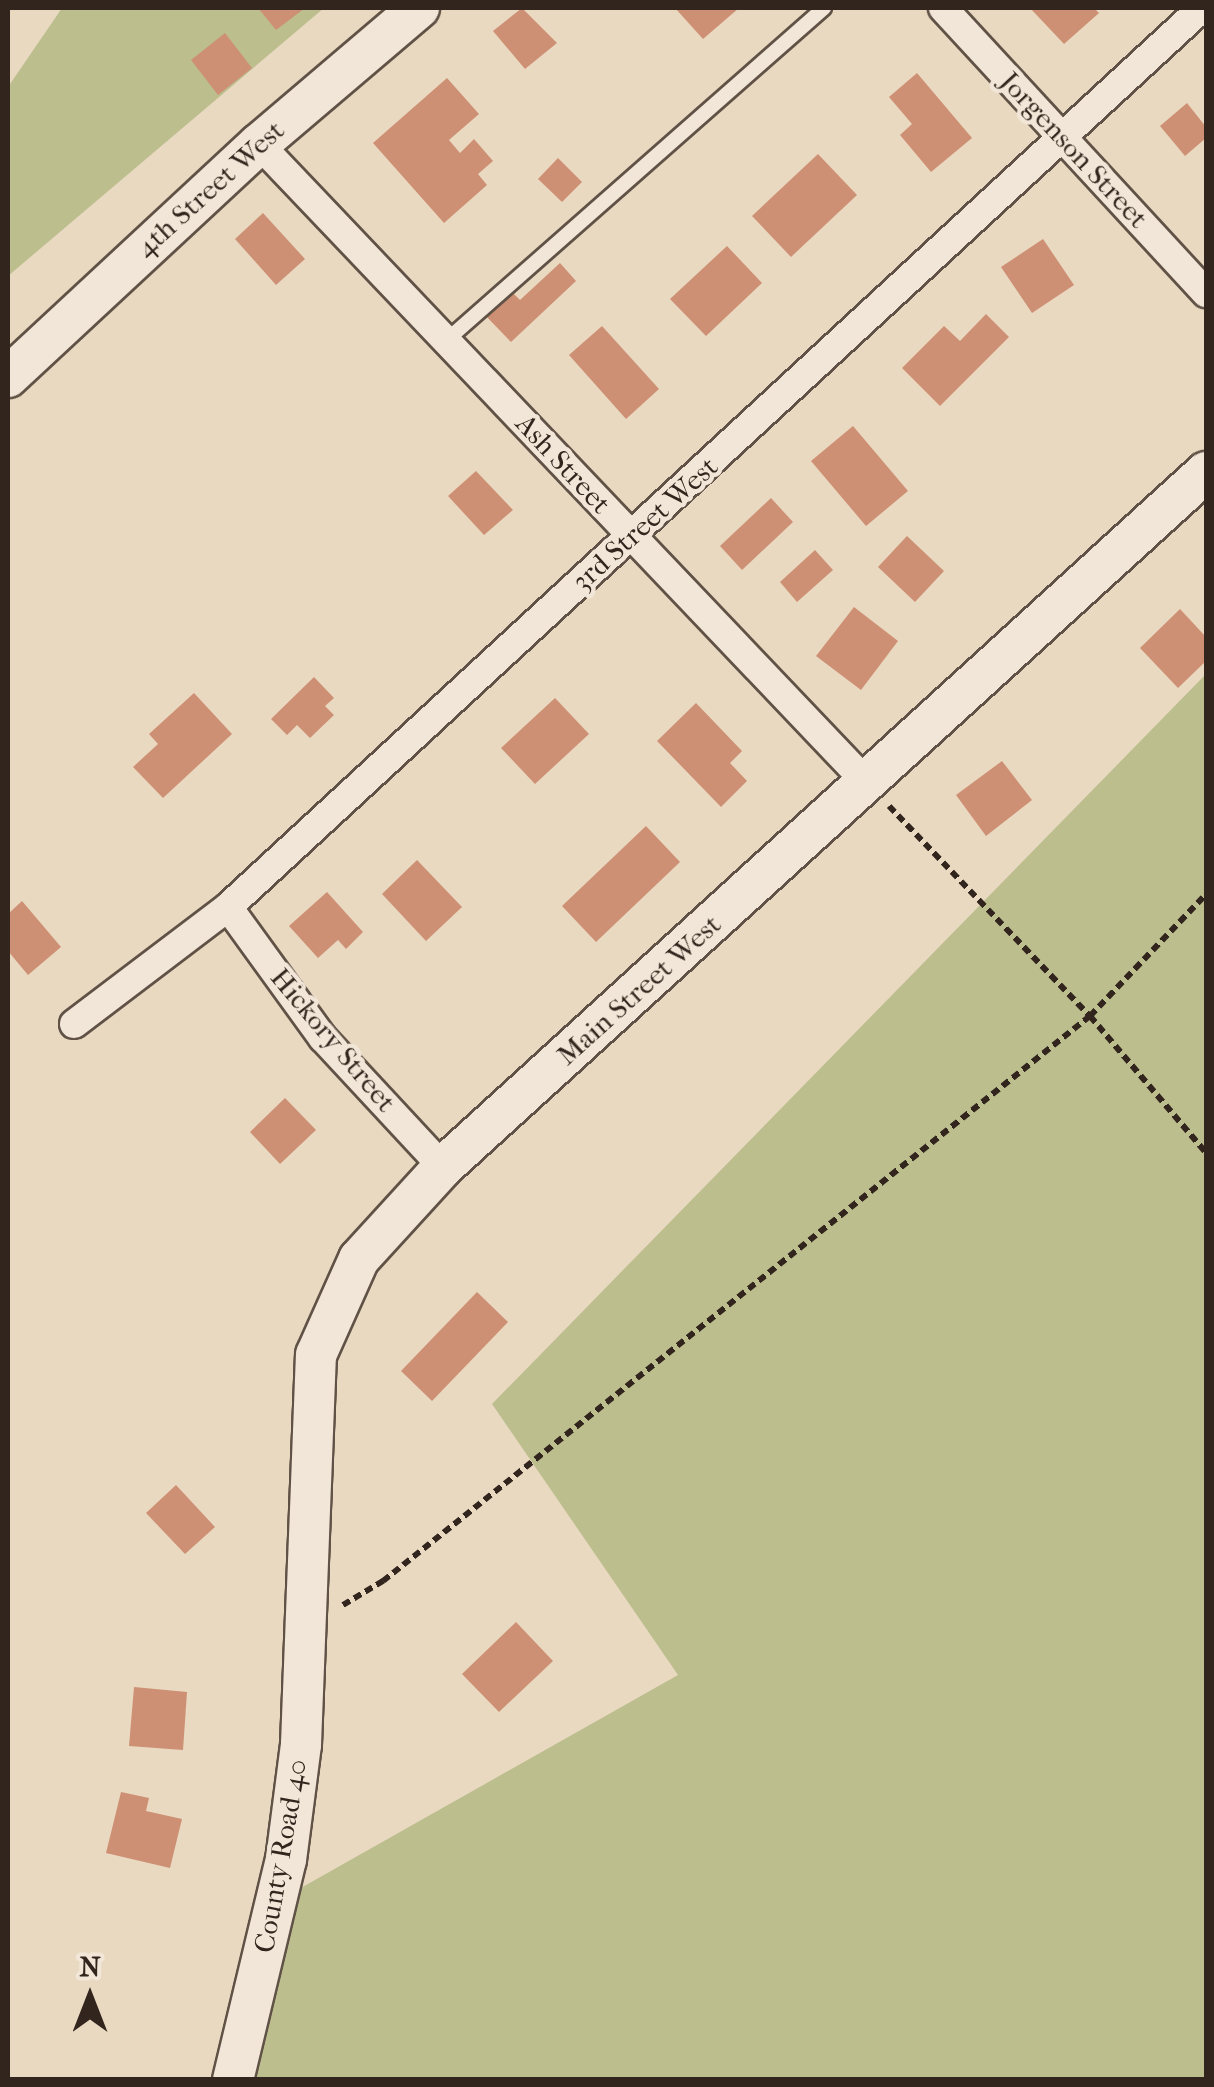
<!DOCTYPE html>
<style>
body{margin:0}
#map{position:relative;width:1214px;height:2087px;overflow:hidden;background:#e9d9c1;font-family:"IM FELL French Canon",serif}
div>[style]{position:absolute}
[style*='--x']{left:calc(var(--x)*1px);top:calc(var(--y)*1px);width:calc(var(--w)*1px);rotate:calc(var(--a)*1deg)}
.green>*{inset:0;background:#bcbe8e}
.building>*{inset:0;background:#ce9074}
.path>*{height:6px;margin-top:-3px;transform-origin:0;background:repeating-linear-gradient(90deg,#32251d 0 8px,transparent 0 13px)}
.roads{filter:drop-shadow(2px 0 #605246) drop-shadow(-2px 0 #605246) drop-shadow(0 2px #605246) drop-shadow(0 -2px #605246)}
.lane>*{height:14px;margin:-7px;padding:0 7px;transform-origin:7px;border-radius:7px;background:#f1e6d7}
.street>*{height:28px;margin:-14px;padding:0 14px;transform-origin:14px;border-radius:14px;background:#f1e6d7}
.secondary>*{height:40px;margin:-20px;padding:0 20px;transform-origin:20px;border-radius:20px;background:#f1e6d7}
span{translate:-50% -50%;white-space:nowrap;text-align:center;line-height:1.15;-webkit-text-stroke:9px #f1e6d7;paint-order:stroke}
.street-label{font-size:28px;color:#32251d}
.frame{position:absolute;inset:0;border:10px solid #32251d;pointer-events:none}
.north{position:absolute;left:40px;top:1947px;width:100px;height:100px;-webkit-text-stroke:8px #f1e6d7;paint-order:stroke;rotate:0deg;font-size:28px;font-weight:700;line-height:40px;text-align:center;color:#32251d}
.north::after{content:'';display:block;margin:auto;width:35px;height:45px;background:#32251d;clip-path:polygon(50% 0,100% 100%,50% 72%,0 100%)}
</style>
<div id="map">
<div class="green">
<div style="clip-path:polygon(62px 8px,324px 8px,8px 276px,8px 87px)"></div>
<div style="clip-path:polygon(1206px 674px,1206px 2079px,231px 2080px,276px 1902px,678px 1675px,492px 1404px)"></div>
</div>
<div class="building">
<div style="clip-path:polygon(258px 8px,305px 8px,276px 30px)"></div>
<div style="clip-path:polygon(522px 8px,557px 43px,525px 69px,493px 31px)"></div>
<div style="clip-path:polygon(675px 8px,739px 8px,703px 39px)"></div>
<div style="clip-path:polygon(1030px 8px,1094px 8px,1099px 13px,1064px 44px)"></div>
<div style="clip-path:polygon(225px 33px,252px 68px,218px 95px,191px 60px)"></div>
<div style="clip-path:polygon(917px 73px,972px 138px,931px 172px,900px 135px,912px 124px,889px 97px)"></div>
<div style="clip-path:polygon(447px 78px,479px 114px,449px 140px,460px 153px,474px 139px,493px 161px,478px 174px,487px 185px,444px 223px,373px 143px)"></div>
<div style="clip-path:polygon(1187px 103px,1206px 127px,1206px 138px,1185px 156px,1160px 126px)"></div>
<div style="clip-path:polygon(818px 154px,857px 195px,791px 257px,752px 216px)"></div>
<div style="clip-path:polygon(558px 158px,582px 182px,562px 202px,538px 179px)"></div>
<div style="clip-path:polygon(263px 213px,305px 259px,276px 285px,235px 239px)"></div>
<div style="clip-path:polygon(1043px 239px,1074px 285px,1032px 313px,1001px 267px)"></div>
<div style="clip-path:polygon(727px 246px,762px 283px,706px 336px,670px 299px)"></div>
<div style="clip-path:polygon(560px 263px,576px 281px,511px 342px,484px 314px,510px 290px,520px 300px)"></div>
<div style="clip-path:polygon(986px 314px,1009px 337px,940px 406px,902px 368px,944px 326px,960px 341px)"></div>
<div style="clip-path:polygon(602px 326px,659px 389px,626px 419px,569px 355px)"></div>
<div style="clip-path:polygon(853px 426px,908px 491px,866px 526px,811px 461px)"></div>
<div style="clip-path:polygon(476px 471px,513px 510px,484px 535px,448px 496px)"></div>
<div style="clip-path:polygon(771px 498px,793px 522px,742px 570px,720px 546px)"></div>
<div style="clip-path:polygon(907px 536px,944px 571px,915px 602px,878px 567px)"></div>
<div style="clip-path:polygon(815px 550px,833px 570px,797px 602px,780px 582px)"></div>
<div style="clip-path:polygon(854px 607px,898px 641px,861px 690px,816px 656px)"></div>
<div style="clip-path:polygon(1180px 609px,1206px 637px,1206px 661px,1178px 688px,1140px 648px)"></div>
<div style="clip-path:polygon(314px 677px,334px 698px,325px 706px,334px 715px,310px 738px,297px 725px,287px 735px,271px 719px)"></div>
<div style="clip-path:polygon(194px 693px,232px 734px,163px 798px,133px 767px,158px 744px,149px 734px)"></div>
<div style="clip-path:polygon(555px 698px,589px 734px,535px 784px,501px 748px)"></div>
<div style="clip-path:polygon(696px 703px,742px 751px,730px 763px,747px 781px,721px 807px,657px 741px)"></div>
<div style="clip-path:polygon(1002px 761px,1032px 800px,986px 836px,956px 795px)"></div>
<div style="clip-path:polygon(646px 826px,680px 862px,596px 942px,562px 906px)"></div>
<div style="clip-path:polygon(417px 860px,462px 907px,426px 941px,382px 894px)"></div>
<div style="clip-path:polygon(327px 892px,363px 932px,346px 949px,338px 940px,318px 958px,289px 926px)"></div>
<div style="clip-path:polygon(22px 901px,61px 947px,28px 975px,8px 951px,8px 914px)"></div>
<div style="clip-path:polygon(285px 1098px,316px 1130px,280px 1164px,250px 1132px)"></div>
<div style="clip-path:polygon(477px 1292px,508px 1322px,432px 1401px,401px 1371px)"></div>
<div style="clip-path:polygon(176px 1485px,215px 1527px,185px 1554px,146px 1513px)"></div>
<div style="clip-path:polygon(516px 1622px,553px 1661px,499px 1712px,462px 1674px)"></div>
<div style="clip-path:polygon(134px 1687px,187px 1692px,183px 1750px,129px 1746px)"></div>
<div style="clip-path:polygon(121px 1792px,149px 1798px,146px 1811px,182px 1819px,170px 1868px,106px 1853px)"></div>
</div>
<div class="path">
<div style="--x:889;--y:806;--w:291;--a:46.3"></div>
<div style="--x:1090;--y:1016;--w:180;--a:49.7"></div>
<div style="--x:343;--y:1605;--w:47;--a:-31"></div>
<div style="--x:383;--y:1581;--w:905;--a:-38.63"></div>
<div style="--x:1090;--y:1016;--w:168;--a:-46.4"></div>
</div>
<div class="roads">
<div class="lane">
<div style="--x:448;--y:339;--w:501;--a:-41.36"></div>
</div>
<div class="street">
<div style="--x:943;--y:8;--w:388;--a:47.3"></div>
<div style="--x:259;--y:144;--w:882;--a:46.42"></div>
<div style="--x:228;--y:907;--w:162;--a:54.1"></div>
<div style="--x:323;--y:1038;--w:176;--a:47.1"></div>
<div style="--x:74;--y:1024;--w:193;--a:-37.2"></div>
<div style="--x:228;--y:907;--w:1325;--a:-42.71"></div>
</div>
<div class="secondary">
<div style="--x:8;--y:377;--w:342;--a:-42.9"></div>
<div style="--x:259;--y:144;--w:210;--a:-40.4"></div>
<div style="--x:233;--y:2080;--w:226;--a:-76.5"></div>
<div style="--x:286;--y:1860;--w:117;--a:-82.6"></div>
<div style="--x:301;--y:1744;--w:389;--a:-87.8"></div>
<div style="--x:316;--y:1355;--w:105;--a:-65.9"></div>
<div style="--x:359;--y:1259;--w:125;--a:-47.6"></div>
<div style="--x:443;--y:1167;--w:1032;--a:-42.33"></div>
</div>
</div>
<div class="street-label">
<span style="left:1074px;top:150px;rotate:47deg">Jorgenson Street</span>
<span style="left:210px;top:189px;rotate:-42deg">4th Street West</span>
<span style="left:563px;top:464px;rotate:47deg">Ash Street</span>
<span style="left:645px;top:524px;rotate:-42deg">3rd Street West</span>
<span style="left:639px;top:990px;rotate:-42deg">Main Street West</span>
<span style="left:333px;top:1040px;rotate:50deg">Hickory Street</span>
<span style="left:281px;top:1856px;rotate:-80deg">County Road 40</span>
</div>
<div class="frame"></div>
<div class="north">N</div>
</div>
